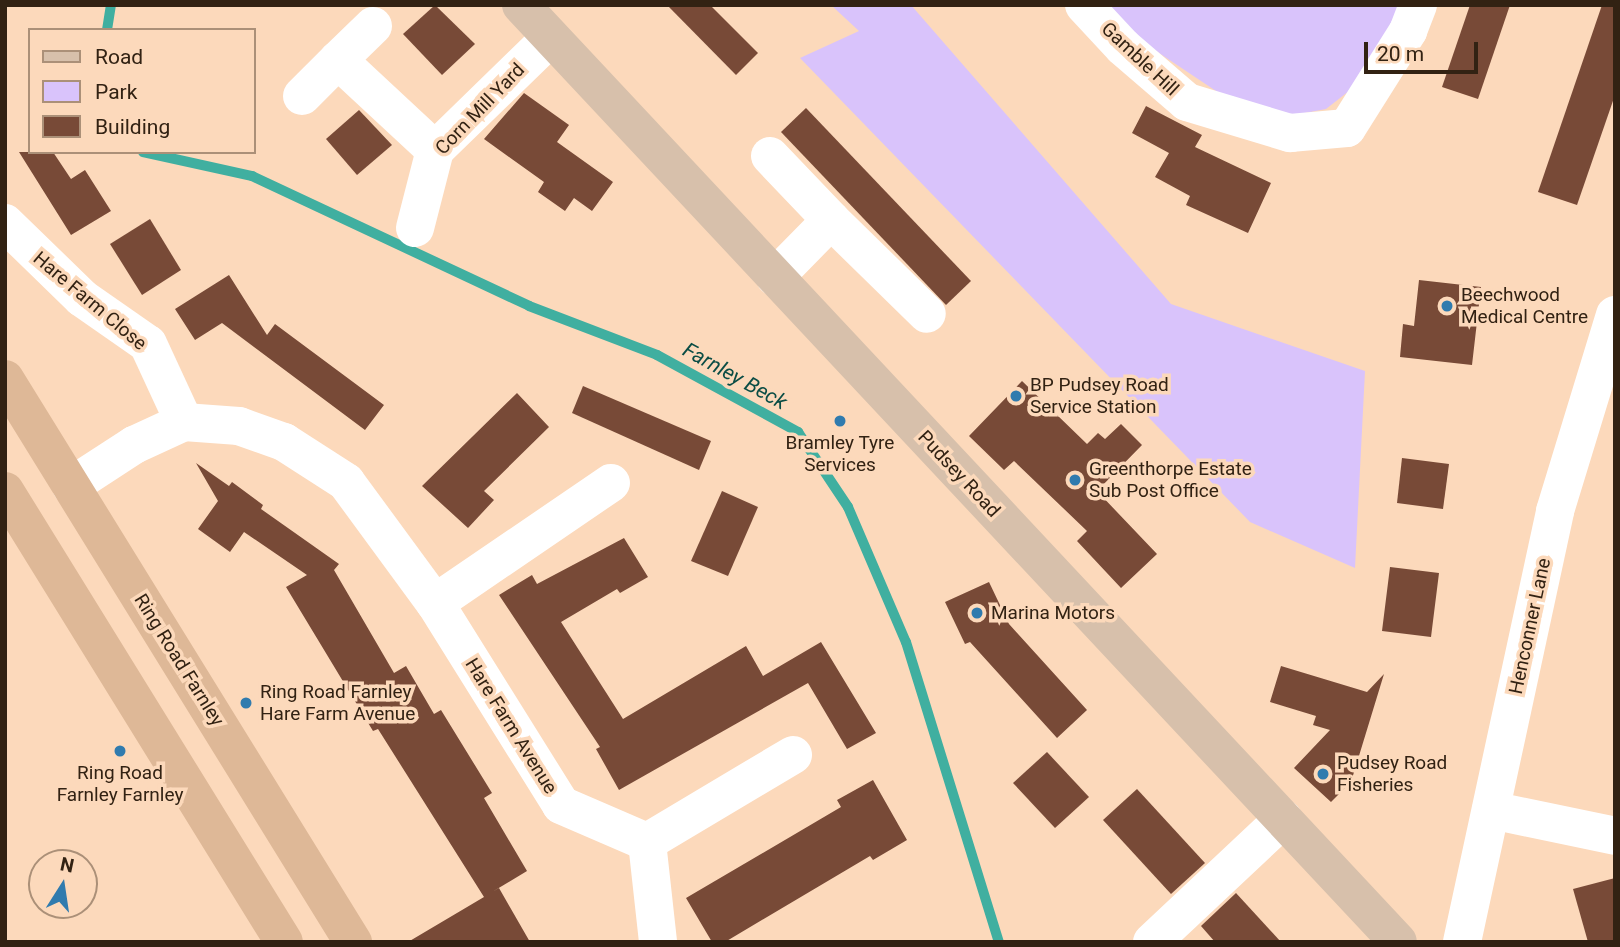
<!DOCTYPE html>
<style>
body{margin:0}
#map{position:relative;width:1620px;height:947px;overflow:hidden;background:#fcd9bb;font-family:Roboto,sans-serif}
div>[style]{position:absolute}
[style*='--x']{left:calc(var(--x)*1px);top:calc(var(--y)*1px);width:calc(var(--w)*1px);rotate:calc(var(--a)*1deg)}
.green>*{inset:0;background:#d9c3fb}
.stream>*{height:10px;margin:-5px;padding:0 5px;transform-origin:5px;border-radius:5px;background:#40afa0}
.building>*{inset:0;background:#784a37}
.minor>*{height:38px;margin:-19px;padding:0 19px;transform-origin:19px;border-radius:19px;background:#fff}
.major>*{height:38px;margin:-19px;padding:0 19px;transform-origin:19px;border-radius:19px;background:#d7c0ab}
.highway>*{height:38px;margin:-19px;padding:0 19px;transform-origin:19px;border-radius:19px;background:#deb897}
.dots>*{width:19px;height:19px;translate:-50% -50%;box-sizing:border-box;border:4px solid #fcd9bb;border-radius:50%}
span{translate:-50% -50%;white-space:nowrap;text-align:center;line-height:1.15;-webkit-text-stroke:7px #fcd9bb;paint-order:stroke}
.street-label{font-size:19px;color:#322213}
.poi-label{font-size:19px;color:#322213}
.left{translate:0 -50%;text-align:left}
.water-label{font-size:21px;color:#0b4d45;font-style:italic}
.frame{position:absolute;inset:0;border:7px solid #322213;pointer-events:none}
.legend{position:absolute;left:28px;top:28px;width:228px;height:126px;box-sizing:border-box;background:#fcd9bb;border:2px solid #ab9078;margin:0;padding:9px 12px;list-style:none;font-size:21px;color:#322213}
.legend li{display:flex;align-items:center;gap:14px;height:35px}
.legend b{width:35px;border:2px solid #ab9078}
.north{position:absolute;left:28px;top:849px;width:70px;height:70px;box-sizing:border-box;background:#fcd9bb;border:2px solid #ab9078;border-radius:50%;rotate:12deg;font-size:19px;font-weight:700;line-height:28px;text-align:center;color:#322213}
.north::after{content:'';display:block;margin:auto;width:24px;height:32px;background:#307bae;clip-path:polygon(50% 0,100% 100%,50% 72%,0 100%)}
.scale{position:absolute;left:1364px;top:42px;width:114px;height:32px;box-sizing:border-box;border:4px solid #322213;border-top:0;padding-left:9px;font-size:21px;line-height:24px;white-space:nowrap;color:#322213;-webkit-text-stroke:5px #fcd9bb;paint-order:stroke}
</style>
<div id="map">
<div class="green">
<div style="clip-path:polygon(831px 5px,911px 5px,1171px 304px,1365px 371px,1355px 568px,1250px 522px,800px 58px,859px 31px)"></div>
<div style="clip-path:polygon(1107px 5px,1400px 5px,1372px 66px,1349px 91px,1326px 109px,1294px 115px,1231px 101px,1132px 35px)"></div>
</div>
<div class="stream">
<div style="--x:107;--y:30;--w:25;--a:-81"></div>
<div style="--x:143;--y:152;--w:112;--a:12.4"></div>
<div style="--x:252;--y:176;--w:306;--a:25.1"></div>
<div style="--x:529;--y:306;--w:137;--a:20.9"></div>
<div style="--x:657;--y:355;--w:161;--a:28.6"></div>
<div style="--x:798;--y:432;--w:90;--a:56.3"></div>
<div style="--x:848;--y:507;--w:147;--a:66.8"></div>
<div style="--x:906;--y:642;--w:314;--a:72.8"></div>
</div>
<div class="building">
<div style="clip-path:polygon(435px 5px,475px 44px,442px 75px,403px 34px)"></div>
<div style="clip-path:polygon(667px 5px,710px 5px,758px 53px,736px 75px)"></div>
<div style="clip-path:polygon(1470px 5px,1510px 5px,1478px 99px,1442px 87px)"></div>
<div style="clip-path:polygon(1602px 5px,1615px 5px,1615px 95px,1577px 205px,1538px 192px)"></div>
<div style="clip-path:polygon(524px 93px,569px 125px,557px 142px,613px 182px,592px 211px,574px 198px,565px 211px,538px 192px,544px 182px,484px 139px)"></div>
<div style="clip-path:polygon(1146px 106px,1202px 135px,1195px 147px,1271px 183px,1248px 233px,1186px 205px,1190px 196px,1155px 177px,1169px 153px,1132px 133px)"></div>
<div style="clip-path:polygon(806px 108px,971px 281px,946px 305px,781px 132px)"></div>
<div style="clip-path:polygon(359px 110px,392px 145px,357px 175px,326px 139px)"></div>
<div style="clip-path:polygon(19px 152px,53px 152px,71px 179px,85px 170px,111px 211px,71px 235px)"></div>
<div style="clip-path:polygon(150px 219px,181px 270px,142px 295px,110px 244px)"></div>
<div style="clip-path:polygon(229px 275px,267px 335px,275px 324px,384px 405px,365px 430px,222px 323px,195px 340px,175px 309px)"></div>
<div style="clip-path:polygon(1419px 280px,1481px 287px,1472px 365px,1400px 357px,1403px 324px,1414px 326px)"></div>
<div style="clip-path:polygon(1022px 381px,1087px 444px,1098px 433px,1105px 439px,1121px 424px,1142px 445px,1097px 491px,1157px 554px,1121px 588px,1077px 541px,1087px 531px,1014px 461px,1004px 470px,969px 436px)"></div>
<div style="clip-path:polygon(583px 386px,711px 441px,699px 470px,572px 413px)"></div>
<div style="clip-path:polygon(517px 393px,549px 427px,484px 491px,494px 500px,468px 528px,422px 486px)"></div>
<div style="clip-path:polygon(1402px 458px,1449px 464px,1443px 509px,1397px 503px)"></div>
<div style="clip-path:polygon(196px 463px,229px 486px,232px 482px,263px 505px,261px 509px,339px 564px,334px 570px,394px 673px,406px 666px,434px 714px,441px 710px,492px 793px,484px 798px,527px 871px,492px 892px,499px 888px,530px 942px,408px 942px,484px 897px,378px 729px,373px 731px,286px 587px,307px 575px,244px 532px,230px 552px,198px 529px,218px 501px)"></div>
<div style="clip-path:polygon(722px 491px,758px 507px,728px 576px,691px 561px)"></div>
<div style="clip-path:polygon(624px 538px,648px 577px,620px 593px,617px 589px,561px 622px,623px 719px,746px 646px,763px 676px,821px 642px,876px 733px,847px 749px,808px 683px,619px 790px,596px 749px,600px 747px,499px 595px,532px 575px,537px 584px)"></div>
<div style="clip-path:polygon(1390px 567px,1439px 573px,1431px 637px,1382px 631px)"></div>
<div style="clip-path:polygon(989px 582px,1009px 624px,1087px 710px,1057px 738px,970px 642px,965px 644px,945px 602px)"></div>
<div style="clip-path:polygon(1281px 666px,1367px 692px,1384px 674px,1351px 782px,1331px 802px,1294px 768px,1330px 730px,1313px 725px,1316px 716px,1270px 702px)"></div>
<div style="clip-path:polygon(1047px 752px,1089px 797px,1055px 828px,1013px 783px)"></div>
<div style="clip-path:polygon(873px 780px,907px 840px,873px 860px,870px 856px,725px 942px,712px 942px,686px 898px,841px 807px,837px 800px)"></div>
<div style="clip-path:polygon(1137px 789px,1205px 863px,1171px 894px,1103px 820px)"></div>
<div style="clip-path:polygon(1615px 878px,1615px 942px,1588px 942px,1573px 889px)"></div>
<div style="clip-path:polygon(1236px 893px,1281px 942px,1215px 942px,1201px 926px)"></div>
</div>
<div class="minor">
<div style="--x:1084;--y:5;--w:57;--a:47.1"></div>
<div style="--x:1123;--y:47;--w:84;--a:40.7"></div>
<div style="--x:1187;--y:102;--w:108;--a:16.8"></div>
<div style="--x:1290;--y:133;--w:57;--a:-5"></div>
<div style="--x:1347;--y:128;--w:115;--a:-57.8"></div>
<div style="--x:1408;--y:31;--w:28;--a:-69"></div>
<div style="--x:373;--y:26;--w:49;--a:135.8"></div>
<div style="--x:338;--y:60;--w:132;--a:42.9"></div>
<div style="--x:302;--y:96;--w:51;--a:-45"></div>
<div style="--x:770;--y:156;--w:88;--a:46.4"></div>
<div style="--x:831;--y:220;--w:80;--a:134.5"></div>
<div style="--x:831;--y:220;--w:134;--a:44.4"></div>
<div style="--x:5;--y:223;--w:107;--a:44.2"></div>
<div style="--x:82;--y:298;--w:80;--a:34.9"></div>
<div style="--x:148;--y:344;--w:86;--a:65.2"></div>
<div style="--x:415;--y:228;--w:81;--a:-75.6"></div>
<div style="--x:435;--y:150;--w:159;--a:-44.2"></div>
<div style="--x:71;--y:486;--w:75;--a:-33.1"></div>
<div style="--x:134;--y:445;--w:55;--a:-24.7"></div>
<div style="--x:184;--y:422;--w:55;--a:4.2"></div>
<div style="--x:239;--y:426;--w:48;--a:19.6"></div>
<div style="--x:284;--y:442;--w:74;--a:32.8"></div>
<div style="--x:346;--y:482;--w:150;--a:53.7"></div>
<div style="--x:435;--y:603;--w:238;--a:58"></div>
<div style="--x:561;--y:805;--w:94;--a:23.3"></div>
<div style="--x:647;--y:842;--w:101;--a:83.7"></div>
<div style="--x:435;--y:603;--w:213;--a:-34.3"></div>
<div style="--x:1491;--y:810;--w:127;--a:11.8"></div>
<div style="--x:647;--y:842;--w:170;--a:-30.8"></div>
<div style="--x:1152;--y:942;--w:180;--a:-43.2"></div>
<div style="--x:1462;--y:942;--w:441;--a:-77.8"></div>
<div style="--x:1555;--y:511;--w:205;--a:-73"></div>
</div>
<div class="major">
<div style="--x:521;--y:5;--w:1283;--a:46.89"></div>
</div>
<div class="highway">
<div style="--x:5;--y:379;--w:662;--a:58.28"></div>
<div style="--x:5;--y:491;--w:530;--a:58.26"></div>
</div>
<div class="dots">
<div style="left:1447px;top:306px;background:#307bae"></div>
<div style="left:1016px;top:396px;background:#307bae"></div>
<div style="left:840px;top:421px;background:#307bae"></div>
<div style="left:1075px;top:480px;background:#307bae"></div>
<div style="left:977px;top:613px;background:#307bae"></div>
<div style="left:246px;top:703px;background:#307bae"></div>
<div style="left:120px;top:751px;background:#307bae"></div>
<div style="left:1323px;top:774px;background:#307bae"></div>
</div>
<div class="street-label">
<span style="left:1140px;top:59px;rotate:43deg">Gamble Hill</span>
<span style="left:480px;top:109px;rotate:-46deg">Corn Mill Yard</span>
<span style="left:90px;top:301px;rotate:40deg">Hare Farm Close</span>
<span style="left:959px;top:474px;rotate:47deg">Pudsey Road</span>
<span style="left:1530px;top:626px;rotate:-78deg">Henconner Lane</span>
<span style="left:179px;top:660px;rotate:58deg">Ring Road Farnley</span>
<span style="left:511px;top:726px;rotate:58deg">Hare Farm Avenue</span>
</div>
<div class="poi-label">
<span class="left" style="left:1461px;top:306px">Beechwood<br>Medical Centre</span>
<span class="left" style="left:1030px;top:396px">BP Pudsey Road<br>Service Station</span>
<span style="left:840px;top:454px">Bramley Tyre<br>Services</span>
<span class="left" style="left:1089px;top:480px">Greenthorpe Estate<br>Sub Post Office</span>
<span class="left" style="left:991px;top:613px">Marina Motors</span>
<span class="left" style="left:260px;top:703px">Ring Road Farnley<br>Hare Farm Avenue</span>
<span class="left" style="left:1337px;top:774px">Pudsey Road<br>Fisheries</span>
<span style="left:120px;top:784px">Ring Road<br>Farnley Farnley</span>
</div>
<div class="water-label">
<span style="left:735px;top:376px;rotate:29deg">Farnley Beck</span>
</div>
<div class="frame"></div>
<ul class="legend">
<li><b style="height:9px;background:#d7c0ab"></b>Road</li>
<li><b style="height:19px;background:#d9c3fb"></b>Park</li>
<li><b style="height:19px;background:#784a37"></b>Building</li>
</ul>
<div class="north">N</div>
<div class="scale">20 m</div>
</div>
